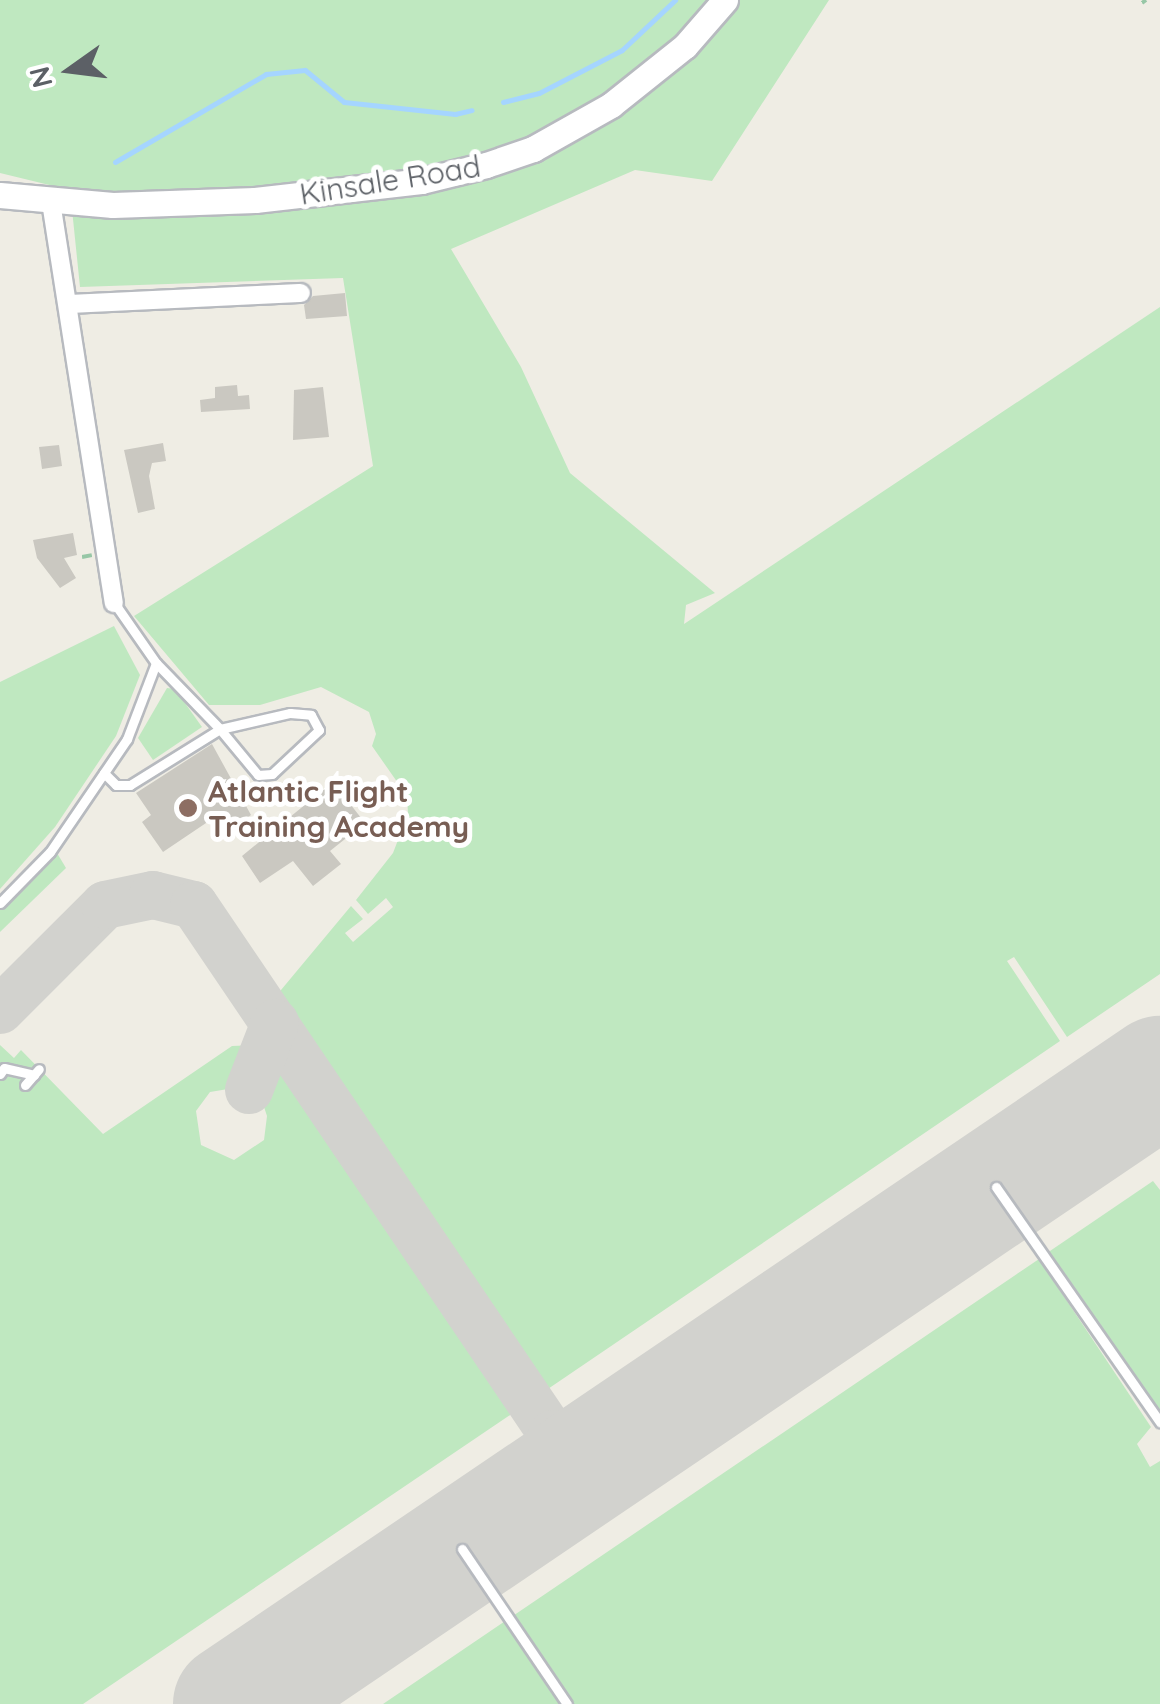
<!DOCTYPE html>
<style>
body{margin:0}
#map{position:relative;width:1160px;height:1704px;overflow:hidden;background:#efede4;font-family:Quicksand,sans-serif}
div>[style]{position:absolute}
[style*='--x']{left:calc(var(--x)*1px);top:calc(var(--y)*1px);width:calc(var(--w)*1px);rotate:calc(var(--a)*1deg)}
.green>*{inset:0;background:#bfe8c0}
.stream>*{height:5px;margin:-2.5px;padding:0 2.5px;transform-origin:2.5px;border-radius:2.5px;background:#a5d5ff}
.taxiway>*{height:48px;margin:-24px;padding:0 24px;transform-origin:24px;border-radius:24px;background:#d2d2ce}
.runway>*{height:120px;margin:-60px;padding:0 60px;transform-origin:60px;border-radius:60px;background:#d2d2ce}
.building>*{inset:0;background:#cac8c1}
.path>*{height:4px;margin-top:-2px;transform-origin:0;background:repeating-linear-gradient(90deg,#97c7a6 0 10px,transparent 0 15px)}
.roads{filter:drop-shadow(2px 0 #b7babf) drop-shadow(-2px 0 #b7babf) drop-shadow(0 2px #b7babf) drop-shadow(0 -2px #b7babf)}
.lane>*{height:9px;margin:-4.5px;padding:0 4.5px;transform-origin:4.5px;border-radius:4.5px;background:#fff}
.street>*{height:18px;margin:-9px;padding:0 9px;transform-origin:9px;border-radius:9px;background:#fff}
.secondary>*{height:25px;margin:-12.5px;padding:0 12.5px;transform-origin:12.5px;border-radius:12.5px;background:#fff}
.dots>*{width:28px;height:28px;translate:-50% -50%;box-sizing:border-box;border:5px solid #fff;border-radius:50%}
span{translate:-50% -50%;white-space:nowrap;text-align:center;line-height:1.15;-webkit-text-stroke:10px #fff;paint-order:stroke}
.street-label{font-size:30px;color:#5c6066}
.education-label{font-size:30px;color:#785e54;font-weight:700}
.left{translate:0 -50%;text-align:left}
.north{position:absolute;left:20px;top:20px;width:100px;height:100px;-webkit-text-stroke:8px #fff;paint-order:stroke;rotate:256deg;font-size:28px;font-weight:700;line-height:40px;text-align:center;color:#5c6066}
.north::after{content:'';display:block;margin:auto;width:35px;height:45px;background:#5c6066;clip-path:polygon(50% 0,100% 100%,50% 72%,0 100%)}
</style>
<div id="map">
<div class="green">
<div style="clip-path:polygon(0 0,829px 0,712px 181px,635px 170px,451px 249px,521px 367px,570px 473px,715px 593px,686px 605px,684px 624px,1160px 307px,1160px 974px,1067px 1037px,1014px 957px,1007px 961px,1060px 1041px,542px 1393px,276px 996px,351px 906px,363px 919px,345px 933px,353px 942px,393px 907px,386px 898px,368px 914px,356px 900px,393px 853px,408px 814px,407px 796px,372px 746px,376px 734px,369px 712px,321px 687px,260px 705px,209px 705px,134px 616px,373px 466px,343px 278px,80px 287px,70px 190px,0 173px)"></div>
<div style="clip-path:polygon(114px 626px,140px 675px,116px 736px,55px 827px,0 889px,0 682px)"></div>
<div style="clip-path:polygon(167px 688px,175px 689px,202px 727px,153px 760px,138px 738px)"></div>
<div style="clip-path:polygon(57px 853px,66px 868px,0 932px,0 910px)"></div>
<div style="clip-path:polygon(0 1045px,14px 1058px,21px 1050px,103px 1134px,232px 1046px,258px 1045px,240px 1087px,210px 1092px,196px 1111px,201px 1145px,234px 1160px,264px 1140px,267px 1116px,257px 1086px,272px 1052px,282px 1057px,516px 1411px,83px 1704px,0 1704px)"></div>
<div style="clip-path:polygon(1153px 1181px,1160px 1190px,1160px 1415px,1047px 1253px)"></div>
<div style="clip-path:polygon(1039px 1259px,1151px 1427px,1137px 1444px,1150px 1467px,1160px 1461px,1160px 1704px,383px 1704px)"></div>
</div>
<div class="stream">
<div style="--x:503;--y:102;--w:37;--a:-14"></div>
<div style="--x:539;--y:93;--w:93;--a:-27.4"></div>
<div style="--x:622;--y:50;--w:73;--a:-43.3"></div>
<div style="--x:115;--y:162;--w:175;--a:-30.2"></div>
<div style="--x:266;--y:74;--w:39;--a:-6"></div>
<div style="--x:305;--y:70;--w:50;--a:39.4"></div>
<div style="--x:344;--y:102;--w:112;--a:6.2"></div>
<div style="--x:455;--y:114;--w:17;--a:-13"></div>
</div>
<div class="taxiway">
<div style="--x:0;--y:1010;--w:148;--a:-45"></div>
<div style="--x:105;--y:905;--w:49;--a:-11.8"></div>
<div style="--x:153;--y:895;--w:42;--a:13.7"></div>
<div style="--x:194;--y:905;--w:639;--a:55.91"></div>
<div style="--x:552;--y:1434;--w:36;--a:27"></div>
<div style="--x:584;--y:1450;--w:30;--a:-8"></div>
<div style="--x:249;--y:1090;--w:72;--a:-68.8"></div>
<div style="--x:538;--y:1497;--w:43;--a:-68.2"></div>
<div style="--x:554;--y:1457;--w:23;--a:-95"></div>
</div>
<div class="runway">
<div style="--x:233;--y:1704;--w:1120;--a:-34.12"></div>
</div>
<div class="building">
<div style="clip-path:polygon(345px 293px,347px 316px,306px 319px,304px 305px,313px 296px)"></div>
<div style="clip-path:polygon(237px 385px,238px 396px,249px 395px,250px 409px,201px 412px,200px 400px,215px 398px,215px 387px)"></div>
<div style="clip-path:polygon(323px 387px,329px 437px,293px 440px,294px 390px)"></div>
<div style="clip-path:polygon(163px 443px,166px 461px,152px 463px,149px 476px,155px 509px,138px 513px,124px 450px)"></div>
<div style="clip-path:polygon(59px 445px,62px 466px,42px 469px,39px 447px)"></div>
<div style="clip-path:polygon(73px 533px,77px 555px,64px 558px,76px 578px,60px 588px,37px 558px,33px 540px)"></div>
<div style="clip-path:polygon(212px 744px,251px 815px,220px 837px,209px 821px,163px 852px,142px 822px,151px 815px,136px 793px)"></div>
<div style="clip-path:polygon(333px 782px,365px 823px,330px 851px,341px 864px,313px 886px,293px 861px,260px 883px,242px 856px)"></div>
</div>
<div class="path">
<div style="--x:1142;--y:3;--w:5;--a:-37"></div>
<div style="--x:82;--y:557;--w:10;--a:-11"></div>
</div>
<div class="roads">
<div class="lane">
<div style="--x:104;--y:773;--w:17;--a:45"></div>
<div style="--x:116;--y:785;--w:14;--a:0"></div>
<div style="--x:130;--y:785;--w:106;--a:-31.9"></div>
<div style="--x:220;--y:729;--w:72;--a:-12.9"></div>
<div style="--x:290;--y:713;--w:21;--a:5"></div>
<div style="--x:311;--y:715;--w:17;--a:62"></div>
<div style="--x:319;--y:730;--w:64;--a:136.9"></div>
<div style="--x:272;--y:774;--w:14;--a:176"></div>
<div style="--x:258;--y:775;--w:60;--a:-129.6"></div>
<div style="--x:220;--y:729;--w:92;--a:-134.1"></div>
<div style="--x:156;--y:663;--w:72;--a:-124.8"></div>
<div style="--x:0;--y:903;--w:71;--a:-45.6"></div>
<div style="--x:50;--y:852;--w:137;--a:-55.7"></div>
<div style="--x:127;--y:739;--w:81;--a:-69.1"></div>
<div style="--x:0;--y:1074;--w:7;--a:-56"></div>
<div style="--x:4;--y:1068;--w:31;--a:13"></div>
<div style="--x:25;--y:1085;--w:21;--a:-49"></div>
<div style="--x:996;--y:1187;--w:287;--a:55.1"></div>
<div style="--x:462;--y:1549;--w:187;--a:55.9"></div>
</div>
<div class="street">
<div style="--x:51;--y:202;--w:406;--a:81.1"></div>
<div style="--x:68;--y:304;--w:233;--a:-2.7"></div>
</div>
<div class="secondary">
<div style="--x:0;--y:195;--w:113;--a:5.1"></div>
<div style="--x:113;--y:205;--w:142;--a:-2"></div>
<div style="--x:255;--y:200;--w:167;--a:-6.5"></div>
<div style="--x:421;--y:181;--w:67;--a:-13.8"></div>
<div style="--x:486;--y:165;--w:50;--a:-18.8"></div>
<div style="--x:533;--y:149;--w:90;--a:-29.4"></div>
<div style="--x:611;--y:105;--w:95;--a:-38.6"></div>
<div style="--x:685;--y:46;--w:61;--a:-49"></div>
</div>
</div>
<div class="dots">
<div style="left:188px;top:808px;background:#8d6e63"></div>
</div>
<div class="street-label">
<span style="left:390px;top:180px;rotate:-9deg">Kinsale Road</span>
</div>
<div class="education-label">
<span class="left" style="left:208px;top:808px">Atlantic Flight<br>Training Academy</span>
</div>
<div class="north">N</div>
</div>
